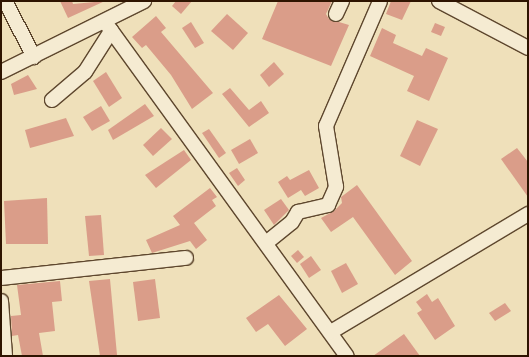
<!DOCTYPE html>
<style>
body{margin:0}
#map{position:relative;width:529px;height:357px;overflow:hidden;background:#efe0ba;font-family:"IM FELL French Canon",serif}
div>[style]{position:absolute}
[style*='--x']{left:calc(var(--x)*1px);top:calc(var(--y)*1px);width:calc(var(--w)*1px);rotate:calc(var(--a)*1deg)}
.building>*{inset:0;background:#da9d89}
.roads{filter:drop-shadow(1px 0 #5e472e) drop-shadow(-1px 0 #5e472e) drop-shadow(0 1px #5e472e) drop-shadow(0 -1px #5e472e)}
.minor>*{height:14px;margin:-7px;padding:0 7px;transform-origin:7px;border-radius:7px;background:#f5ebd2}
span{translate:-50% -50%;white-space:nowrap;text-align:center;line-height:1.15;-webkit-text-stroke:3px #f5ebd2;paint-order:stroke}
.frame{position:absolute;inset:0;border:2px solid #2e1400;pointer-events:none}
</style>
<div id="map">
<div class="building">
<div style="clip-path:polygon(60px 1px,72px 1px,73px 4px,105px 1px,68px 18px)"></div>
<div style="clip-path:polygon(176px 1px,192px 1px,181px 14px,172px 6px)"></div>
<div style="clip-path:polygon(278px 1px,332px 1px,326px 14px,329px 19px,349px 25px,331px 66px,262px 39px)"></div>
<div style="clip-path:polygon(391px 1px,411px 1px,402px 20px,386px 14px)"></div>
<div style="clip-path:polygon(227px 14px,248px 33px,233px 50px,211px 31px)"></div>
<div style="clip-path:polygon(156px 16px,166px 28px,161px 32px,213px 93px,192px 109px,171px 75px,146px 45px,142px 48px,132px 37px)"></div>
<div style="clip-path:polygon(191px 22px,204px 43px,195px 48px,182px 28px)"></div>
<div style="clip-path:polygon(435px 23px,445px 27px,441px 36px,431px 32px)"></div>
<div style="clip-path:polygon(382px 28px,396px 35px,393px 43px,422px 56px,426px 48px,448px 58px,429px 101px,407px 91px,414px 76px,370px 56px)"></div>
<div style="clip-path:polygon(274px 62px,284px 74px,269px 87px,260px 75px)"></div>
<div style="clip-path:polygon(106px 72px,122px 98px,109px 107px,93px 81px)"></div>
<div style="clip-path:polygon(28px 75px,37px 89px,14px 95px,11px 84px)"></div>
<div style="clip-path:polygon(230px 88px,249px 110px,261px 101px,269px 113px,249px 127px,222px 94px)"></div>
<div style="clip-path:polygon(145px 104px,154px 116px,113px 140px,108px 130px)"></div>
<div style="clip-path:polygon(101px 106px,110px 121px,92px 131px,83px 117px)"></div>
<div style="clip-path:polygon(66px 118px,74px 136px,30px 148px,25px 130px)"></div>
<div style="clip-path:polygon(417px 120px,438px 129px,420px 166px,400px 156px)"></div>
<div style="clip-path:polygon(161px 128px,172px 139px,153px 156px,143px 145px)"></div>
<div style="clip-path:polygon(209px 129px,226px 153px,219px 158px,202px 133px)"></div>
<div style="clip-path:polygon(250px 139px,258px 153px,239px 164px,231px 150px)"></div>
<div style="clip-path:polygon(517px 148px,528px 162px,528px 197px,501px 159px)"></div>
<div style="clip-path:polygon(184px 150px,191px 160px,156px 188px,145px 175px)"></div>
<div style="clip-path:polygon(237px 168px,245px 180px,238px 186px,229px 173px)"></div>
<div style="clip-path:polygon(309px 170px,319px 188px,305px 196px,301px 190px,288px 198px,278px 182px,287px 176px,290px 180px)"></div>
<div style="clip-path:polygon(357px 185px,412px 261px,395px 275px,353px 217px,331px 232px,321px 218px,334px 211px,342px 203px,341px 197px)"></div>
<div style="clip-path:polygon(210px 188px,217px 197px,212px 200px,216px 206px,194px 223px,207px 240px,196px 249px,190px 241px,152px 253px,146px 240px,180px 225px,173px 216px)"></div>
<div style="clip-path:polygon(47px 198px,48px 244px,6px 244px,4px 201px)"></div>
<div style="clip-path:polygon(281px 199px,289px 210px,274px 225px,264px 210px)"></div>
<div style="clip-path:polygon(101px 215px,104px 255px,89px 256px,85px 216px)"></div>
<div style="clip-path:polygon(298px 250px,304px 257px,297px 263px,291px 256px)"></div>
<div style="clip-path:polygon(311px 256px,321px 270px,309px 278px,300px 264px)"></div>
<div style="clip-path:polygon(346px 263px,358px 284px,342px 293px,331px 271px)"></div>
<div style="clip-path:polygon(110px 279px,117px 355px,100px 356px,89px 281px)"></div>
<div style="clip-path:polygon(155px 279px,160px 318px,138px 321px,133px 282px)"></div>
<div style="clip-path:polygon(60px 281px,62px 301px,52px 302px,55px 331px,39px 333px,43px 356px,22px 356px,18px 335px,12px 336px,11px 316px,21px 315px,17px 285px)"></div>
<div style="clip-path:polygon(427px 294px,432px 302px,438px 298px,455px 326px,435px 340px,417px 313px,422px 310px,416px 302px)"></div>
<div style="clip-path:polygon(279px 295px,307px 329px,285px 346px,268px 324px,256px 332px,246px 318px)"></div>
<div style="clip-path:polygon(505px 303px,511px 311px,495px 321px,489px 313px)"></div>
<div style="clip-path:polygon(404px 334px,420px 356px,373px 356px)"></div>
</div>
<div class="roads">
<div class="minor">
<div style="--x:5;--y:1;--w:63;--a:62.6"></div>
<div style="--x:439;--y:1;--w:101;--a:27.8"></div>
<div style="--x:336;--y:14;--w:14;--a:-65"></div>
<div style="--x:105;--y:22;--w:412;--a:54.1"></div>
<div style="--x:1;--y:72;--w:160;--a:-26.4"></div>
<div style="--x:52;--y:100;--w:43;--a:-40.3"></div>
<div style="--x:85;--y:72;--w:49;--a:-57.6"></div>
<div style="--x:266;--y:243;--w:33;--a:-39"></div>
<div style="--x:292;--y:222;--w:12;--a:-59"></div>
<div style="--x:298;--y:212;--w:31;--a:-13"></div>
<div style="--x:328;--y:205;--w:20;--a:-66"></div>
<div style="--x:336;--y:187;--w:62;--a:-99.3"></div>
<div style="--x:326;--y:126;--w:136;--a:-66.6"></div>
<div style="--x:1;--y:278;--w:186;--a:-6.2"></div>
<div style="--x:1;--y:301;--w:55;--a:85.8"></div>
<div style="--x:331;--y:332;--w:230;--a:-30.9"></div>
</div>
</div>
<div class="frame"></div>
</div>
